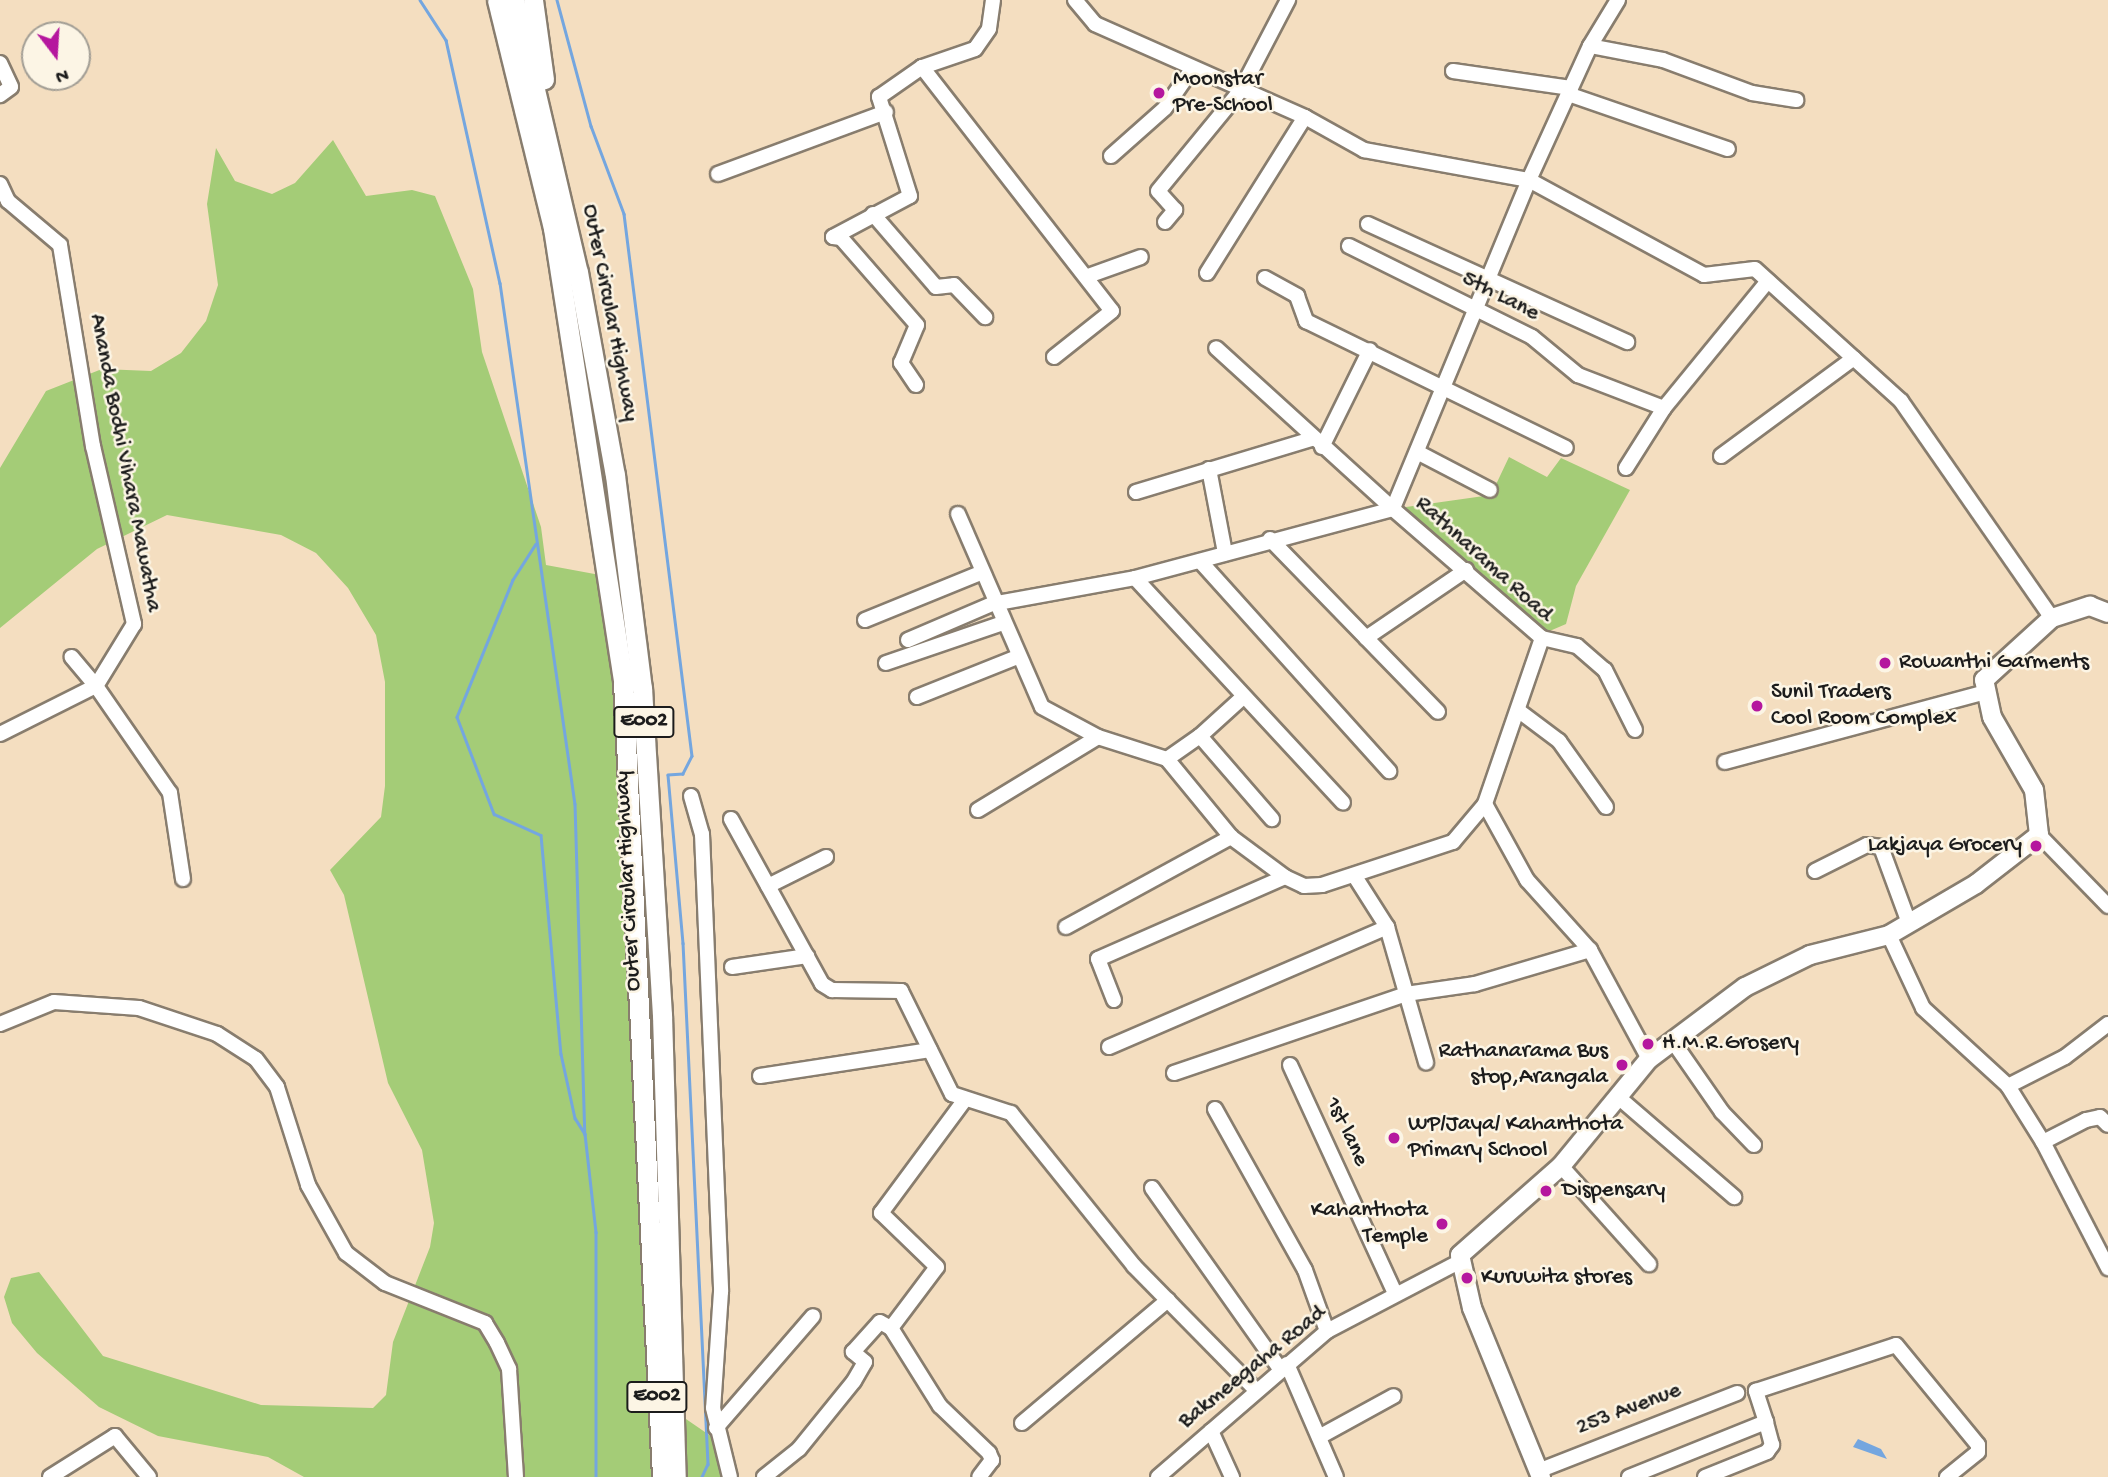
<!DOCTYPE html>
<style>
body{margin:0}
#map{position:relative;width:2108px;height:1477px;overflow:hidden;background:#f4dec0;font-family:"Gochi Hand",sans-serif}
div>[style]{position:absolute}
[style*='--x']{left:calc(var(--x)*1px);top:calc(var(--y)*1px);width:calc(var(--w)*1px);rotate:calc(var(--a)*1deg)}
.green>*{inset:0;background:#a4cc77}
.water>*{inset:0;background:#74a6df}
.stream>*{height:2.5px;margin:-1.25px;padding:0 1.25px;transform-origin:1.25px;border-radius:1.25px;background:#74a6df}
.roads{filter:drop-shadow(2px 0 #887d6e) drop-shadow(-2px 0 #887d6e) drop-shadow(0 2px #887d6e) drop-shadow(0 -2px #887d6e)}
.minor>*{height:14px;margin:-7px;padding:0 7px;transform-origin:7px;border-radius:7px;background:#fff}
.major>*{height:18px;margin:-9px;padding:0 9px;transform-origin:9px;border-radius:9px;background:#fff}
.highway>*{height:19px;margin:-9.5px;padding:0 9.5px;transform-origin:9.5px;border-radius:9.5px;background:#fff}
.dots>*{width:19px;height:19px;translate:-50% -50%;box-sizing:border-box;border:4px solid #fcf5e5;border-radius:50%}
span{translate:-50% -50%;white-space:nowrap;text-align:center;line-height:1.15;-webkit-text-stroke:5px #fcf5e5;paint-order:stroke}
.shield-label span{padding:2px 5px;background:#fcf5e5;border:2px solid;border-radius:5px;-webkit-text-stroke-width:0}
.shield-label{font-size:21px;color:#1c1c1c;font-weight:700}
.poi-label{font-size:23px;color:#1c1c1c}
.left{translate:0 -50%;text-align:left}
.right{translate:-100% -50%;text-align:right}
.street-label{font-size:23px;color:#1c1c1c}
.north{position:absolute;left:21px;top:21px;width:70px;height:70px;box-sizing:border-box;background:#fcf5e5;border:2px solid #a29e95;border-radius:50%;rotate:163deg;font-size:19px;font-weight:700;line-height:28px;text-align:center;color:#1c1c1c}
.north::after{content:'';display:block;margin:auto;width:24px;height:32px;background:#b5179e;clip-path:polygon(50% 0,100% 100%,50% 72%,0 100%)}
</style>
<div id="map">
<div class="green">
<div style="clip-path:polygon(333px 140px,366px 196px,412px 190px,435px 196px,473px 289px,482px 352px,541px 527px,546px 565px,600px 575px,617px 723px,651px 1395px,718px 1441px,730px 1477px,304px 1477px,268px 1457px,158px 1436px,99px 1407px,37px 1353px,12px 1323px,4px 1297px,11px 1278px,39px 1272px,103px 1356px,261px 1405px,373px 1408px,386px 1395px,393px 1342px,430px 1247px,434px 1223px,422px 1150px,388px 1083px,344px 895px,330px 870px,381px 817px,385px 786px,385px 682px,376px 635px,348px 588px,316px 553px,281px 535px,167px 515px,97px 549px,0 628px,0 468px,46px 391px,102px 369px,151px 371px,181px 353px,206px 321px,218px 285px,207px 204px,216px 148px,235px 181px,272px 194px,295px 183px)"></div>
<div style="clip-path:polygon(1509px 457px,1547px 477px,1561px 458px,1630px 490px,1576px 586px,1566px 624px,1545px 633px,1399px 508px,1491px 495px)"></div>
</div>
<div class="water">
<div style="clip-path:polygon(1858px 1439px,1881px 1449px,1887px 1459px,1853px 1447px)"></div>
</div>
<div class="stream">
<div style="--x:420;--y:0;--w:48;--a:57"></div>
<div style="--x:446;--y:40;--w:249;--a:77.5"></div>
<div style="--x:500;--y:283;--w:526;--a:81.81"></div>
<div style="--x:575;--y:804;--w:330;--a:88.3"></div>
<div style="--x:585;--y:1134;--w:99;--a:83.6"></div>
<div style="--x:596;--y:1232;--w:245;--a:90"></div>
<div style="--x:557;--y:0;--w:131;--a:74.9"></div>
<div style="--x:591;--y:126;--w:94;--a:69.4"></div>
<div style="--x:624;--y:214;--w:546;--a:82.85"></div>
<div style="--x:692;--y:756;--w:20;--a:117"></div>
<div style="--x:683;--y:774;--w:15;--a:176"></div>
<div style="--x:668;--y:775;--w:169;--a:84.9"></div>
<div style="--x:683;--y:943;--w:522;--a:87.25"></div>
<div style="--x:708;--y:1464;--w:14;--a:115"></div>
<div style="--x:536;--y:544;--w:43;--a:122.6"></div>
<div style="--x:513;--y:580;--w:148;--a:112.2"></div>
<div style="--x:457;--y:717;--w:104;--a:69.1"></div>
<div style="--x:494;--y:814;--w:51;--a:24.1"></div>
<div style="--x:541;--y:835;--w:220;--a:84.8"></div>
<div style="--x:561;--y:1054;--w:66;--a:77.7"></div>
<div style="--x:575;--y:1118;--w:19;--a:58"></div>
</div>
<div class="roads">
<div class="minor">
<div style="--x:993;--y:0;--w:29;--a:98"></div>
<div style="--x:989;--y:29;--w:24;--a:125"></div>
<div style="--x:975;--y:49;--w:56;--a:161.2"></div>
<div style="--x:922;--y:67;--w:309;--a:52.1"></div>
<div style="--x:1112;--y:311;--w:74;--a:141.6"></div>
<div style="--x:1075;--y:0;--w:31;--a:50"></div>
<div style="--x:1095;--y:24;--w:230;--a:23.9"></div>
<div style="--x:1305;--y:117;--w:68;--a:29.2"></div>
<div style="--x:1364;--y:150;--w:168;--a:10.3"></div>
<div style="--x:1529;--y:180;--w:199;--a:28.5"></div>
<div style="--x:1704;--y:275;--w:51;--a:-6.7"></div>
<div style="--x:1755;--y:269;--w:197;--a:42.1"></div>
<div style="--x:1901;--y:401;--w:264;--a:55.2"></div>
<div style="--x:1618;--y:0;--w:54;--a:121.3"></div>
<div style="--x:1590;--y:46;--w:147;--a:114.5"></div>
<div style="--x:1529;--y:180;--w:356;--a:112.5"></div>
<div style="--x:1393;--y:509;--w:197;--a:40.9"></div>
<div style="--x:1542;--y:638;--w:176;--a:109"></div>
<div style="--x:1485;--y:804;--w:87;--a:61.1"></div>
<div style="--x:1527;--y:880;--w:94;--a:48"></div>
<div style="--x:1590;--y:950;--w:124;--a:61.6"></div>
<div style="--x:1590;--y:46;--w:74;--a:10.9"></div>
<div style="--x:1663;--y:60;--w:95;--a:20.3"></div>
<div style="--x:1752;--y:93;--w:45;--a:9"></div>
<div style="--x:0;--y:63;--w:26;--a:65"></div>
<div style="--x:11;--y:87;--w:14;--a:144"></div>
<div style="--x:1453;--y:71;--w:119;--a:8.2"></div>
<div style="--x:1568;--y:94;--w:169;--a:19"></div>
<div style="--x:1111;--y:156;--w:72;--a:-41.6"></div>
<div style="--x:1165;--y:108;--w:44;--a:-55.2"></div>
<div style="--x:718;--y:174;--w:179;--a:-20.3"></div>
<div style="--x:0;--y:184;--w:19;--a:65"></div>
<div style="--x:8;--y:201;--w:68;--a:40.2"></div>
<div style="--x:60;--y:245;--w:204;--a:80.7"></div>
<div style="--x:93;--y:446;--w:183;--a:77"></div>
<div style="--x:134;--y:624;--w:73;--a:121.5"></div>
<div style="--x:96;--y:686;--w:38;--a:-130"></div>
<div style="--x:873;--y:214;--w:96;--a:49.2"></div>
<div style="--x:936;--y:287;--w:18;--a:-6"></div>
<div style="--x:954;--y:285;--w:45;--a:45.9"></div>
<div style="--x:1165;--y:222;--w:16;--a:-50"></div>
<div style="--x:1175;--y:210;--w:25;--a:-132"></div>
<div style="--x:1158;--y:191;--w:131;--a:-50.6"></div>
<div style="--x:1241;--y:90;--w:102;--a:-62.4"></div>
<div style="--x:1368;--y:224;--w:285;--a:24.5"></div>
<div style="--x:1349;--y:246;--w:204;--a:26.4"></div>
<div style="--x:1532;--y:337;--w:60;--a:39.6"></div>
<div style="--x:1578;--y:375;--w:92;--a:21"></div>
<div style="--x:1207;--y:273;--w:184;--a:-57.9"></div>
<div style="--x:1088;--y:276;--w:56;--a:-19.7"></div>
<div style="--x:1265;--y:278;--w:37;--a:29"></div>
<div style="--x:1297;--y:296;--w:27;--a:70"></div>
<div style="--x:1306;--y:321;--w:289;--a:26"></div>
<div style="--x:916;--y:385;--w:27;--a:-124"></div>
<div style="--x:901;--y:363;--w:41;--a:-67.2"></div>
<div style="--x:917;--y:325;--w:116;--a:-131.1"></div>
<div style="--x:841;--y:238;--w:8;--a:-173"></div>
<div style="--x:833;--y:237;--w:87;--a:-28"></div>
<div style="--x:910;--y:196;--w:104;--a:-107.4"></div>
<div style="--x:879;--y:97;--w:52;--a:-34.9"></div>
<div style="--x:1322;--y:447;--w:108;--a:-63.7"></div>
<div style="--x:1417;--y:452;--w:82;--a:27.5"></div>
<div style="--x:1721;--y:456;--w:165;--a:-36.4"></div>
<div style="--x:1626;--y:468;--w:71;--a:-57.7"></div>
<div style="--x:1664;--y:408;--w:164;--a:-50.7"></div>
<div style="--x:1209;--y:469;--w:86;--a:79.2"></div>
<div style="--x:1136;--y:492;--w:183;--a:-16.8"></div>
<div style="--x:958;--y:514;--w:210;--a:66.5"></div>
<div style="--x:1042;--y:707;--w:64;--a:28.2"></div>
<div style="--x:1098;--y:737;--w:72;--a:17.7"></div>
<div style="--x:1167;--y:759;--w:101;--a:50.6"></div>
<div style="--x:1231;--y:837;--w:67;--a:36.5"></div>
<div style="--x:1285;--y:877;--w:21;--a:25"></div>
<div style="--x:1304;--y:886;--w:18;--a:-3"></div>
<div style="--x:1322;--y:885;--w:138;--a:-18.2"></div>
<div style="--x:1453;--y:842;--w:50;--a:-49.9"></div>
<div style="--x:1270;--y:539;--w:241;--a:45.8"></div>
<div style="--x:1200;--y:561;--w:283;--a:48"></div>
<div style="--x:1135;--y:578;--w:306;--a:47.2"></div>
<div style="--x:865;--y:620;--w:124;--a:-22.2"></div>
<div style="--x:1366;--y:638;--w:121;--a:-34.2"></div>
<div style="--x:1542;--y:638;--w:36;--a:13"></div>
<div style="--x:1577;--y:646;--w:37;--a:41"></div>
<div style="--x:1605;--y:670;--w:67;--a:63.4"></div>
<div style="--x:908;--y:640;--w:91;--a:-23.2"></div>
<div style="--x:992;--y:604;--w:145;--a:-10.3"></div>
<div style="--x:1135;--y:578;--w:267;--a:-15"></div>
<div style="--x:1393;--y:509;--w:239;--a:-137.7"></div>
<div style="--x:886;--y:663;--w:124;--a:-18.9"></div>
<div style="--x:917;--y:697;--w:108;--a:-21.8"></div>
<div style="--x:1243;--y:697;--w:58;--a:137.8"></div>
<div style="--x:1200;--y:736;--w:110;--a:49.1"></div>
<div style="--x:1519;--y:711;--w:50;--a:36.9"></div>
<div style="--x:1559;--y:741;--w:81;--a:54.5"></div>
<div style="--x:0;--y:734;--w:107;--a:-26.6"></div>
<div style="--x:96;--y:686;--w:130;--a:55.3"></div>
<div style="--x:170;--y:793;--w:87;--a:81.4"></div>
<div style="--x:1167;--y:759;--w:40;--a:-34.9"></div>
<div style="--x:1725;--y:762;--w:267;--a:-15"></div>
<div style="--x:691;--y:796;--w:40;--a:74"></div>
<div style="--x:702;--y:834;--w:458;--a:87.6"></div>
<div style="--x:721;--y:1292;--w:116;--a:93.9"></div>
<div style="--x:713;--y:1408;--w:71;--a:76.2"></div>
<div style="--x:978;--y:810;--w:140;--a:-31.3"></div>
<div style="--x:731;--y:819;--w:188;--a:61.1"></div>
<div style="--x:822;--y:984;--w:12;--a:31"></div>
<div style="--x:832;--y:990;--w:69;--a:0.8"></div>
<div style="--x:901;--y:991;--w:115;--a:63.7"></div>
<div style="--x:952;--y:1094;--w:62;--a:17.9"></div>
<div style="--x:1011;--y:1113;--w:196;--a:51.2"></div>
<div style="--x:1134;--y:1266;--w:173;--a:45.5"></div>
<div style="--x:2039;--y:835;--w:99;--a:45.8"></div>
<div style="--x:1815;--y:871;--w:58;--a:-26.6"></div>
<div style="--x:1867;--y:845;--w:14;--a:8"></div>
<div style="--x:1881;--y:847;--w:81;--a:69.8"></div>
<div style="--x:1354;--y:875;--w:62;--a:57.6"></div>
<div style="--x:1387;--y:927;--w:141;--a:73.9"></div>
<div style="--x:768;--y:886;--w:65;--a:-26.6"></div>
<div style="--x:1066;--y:927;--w:188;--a:-28.6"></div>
<div style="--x:1889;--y:935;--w:81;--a:65"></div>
<div style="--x:1923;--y:1008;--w:115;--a:42.5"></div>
<div style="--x:2008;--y:1086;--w:66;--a:58"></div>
<div style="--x:2043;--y:1142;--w:48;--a:-27.1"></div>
<div style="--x:2086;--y:1120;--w:14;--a:-12"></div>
<div style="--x:2100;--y:1117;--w:11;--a:45"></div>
<div style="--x:732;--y:967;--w:76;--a:-8.3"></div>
<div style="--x:1114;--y:1000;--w:44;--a:-111.3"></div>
<div style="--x:1098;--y:959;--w:204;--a:-23.7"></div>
<div style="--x:0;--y:1024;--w:58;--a:-22.2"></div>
<div style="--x:54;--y:1002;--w:85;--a:4"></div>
<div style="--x:139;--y:1008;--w:82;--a:18.4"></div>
<div style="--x:217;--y:1034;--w:46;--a:32.7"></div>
<div style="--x:256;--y:1059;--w:35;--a:53"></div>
<div style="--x:277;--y:1087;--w:103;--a:72.4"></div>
<div style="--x:308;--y:1185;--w:78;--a:60.8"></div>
<div style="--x:346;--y:1253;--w:49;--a:37.6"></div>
<div style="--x:385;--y:1283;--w:108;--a:21.8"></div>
<div style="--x:485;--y:1323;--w:23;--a:59"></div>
<div style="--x:497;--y:1343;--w:29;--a:65"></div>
<div style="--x:509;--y:1369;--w:108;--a:86.3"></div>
<div style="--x:1672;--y:1040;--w:88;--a:55.2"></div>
<div style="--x:1722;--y:1112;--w:46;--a:45.9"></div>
<div style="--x:1109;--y:1047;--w:303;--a:-23.3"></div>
<div style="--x:1290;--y:1065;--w:251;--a:65.3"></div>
<div style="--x:1174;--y:1073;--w:245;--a:-18.8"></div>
<div style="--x:1406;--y:994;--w:70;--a:-8.2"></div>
<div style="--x:1475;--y:984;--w:120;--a:-16.5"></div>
<div style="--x:760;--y:1076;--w:172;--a:-8.7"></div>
<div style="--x:2008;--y:1086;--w:64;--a:-27"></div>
<div style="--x:2065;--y:1057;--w:54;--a:-37.5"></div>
<div style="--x:1617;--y:1096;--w:155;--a:40.8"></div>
<div style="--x:1215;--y:1109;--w:184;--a:60.8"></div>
<div style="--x:1305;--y:1270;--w:65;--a:70.2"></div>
<div style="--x:2043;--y:1142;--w:142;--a:62.7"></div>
<div style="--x:1561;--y:1166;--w:132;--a:48.1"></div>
<div style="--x:1152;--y:1188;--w:222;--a:54.7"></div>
<div style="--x:891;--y:1328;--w:76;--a:-53"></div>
<div style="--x:937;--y:1267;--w:78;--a:-136"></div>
<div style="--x:881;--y:1213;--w:139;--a:-53.5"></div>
<div style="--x:1287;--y:1364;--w:123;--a:66.6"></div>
<div style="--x:1022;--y:1423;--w:191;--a:-40.1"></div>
<div style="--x:716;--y:1428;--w:148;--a:-49.1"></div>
<div style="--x:1211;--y:1431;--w:51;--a:65.5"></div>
<div style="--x:1319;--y:1437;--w:85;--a:-28.7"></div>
<div style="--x:1538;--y:1471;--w:214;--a:-21.4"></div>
<div style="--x:50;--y:1477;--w:77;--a:-32.2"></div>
<div style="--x:115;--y:1436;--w:53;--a:50.3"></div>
<div style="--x:764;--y:1477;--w:45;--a:-38.7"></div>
<div style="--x:799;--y:1449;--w:87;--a:-51"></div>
<div style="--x:854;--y:1381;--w:22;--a:-60"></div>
<div style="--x:865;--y:1362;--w:16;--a:-140"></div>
<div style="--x:853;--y:1352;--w:40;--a:-48"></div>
<div style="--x:880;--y:1322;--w:13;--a:29"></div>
<div style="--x:891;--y:1328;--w:92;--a:57.9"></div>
<div style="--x:940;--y:1406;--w:68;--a:43.8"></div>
<div style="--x:989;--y:1453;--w:8;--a:67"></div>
<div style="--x:992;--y:1460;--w:21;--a:127"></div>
<div style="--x:1158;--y:1477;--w:223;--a:-40.8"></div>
<div style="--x:1327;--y:1331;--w:147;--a:-27.6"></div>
<div style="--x:1629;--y:1477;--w:148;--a:-21.9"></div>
<div style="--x:1766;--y:1422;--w:33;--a:-108"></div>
<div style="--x:1756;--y:1391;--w:147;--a:-18.2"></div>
<div style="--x:1896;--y:1345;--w:129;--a:50.6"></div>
<div style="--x:1978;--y:1445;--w:7;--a:90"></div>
<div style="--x:1978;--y:1452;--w:40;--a:141"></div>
<div style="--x:1705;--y:1477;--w:67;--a:-22"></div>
<div style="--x:1767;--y:1452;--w:9;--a:-54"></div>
<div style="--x:1772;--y:1445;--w:24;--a:-105"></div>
</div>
<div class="major">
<div style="--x:1541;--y:1477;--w:183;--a:-112.2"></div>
<div style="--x:1472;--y:1308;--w:54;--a:-102.8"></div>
<div style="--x:1460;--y:1255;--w:135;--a:-41.4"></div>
<div style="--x:1561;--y:1166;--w:139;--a:-50.6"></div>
<div style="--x:1649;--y:1059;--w:120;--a:-36.9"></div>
<div style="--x:1745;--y:987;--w:72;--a:-26.2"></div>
<div style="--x:1810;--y:955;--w:81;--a:-14.2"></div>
<div style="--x:1889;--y:935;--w:101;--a:-30.4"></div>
<div style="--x:1976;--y:884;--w:80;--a:-37.9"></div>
<div style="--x:2039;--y:835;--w:45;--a:-96.3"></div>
<div style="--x:2034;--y:790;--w:84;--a:-119.9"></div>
<div style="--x:1992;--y:717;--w:38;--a:-102"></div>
<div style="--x:1984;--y:680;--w:92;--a:-42.4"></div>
<div style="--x:2052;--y:618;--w:40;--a:-18"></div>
<div style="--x:2090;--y:606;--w:19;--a:21"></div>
</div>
<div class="highway">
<div style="--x:497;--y:0;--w:235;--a:76.2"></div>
<div style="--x:553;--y:228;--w:459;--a:81.2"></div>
<div style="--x:623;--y:682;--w:796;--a:87.19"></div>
<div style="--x:514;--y:0;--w:279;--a:76.8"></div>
<div style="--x:578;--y:272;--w:206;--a:79.7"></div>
<div style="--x:615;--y:475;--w:215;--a:82.8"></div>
<div style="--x:642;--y:688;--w:328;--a:86.5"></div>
<div style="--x:662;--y:1015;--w:462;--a:88.3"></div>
<div style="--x:533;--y:0;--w:80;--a:82.1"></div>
</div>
</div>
<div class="dots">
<div style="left:1159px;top:93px;background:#b5179e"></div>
<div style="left:1885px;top:663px;background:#b5179e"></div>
<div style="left:1757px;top:706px;background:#b5179e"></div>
<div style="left:2036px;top:846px;background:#b5179e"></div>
<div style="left:1648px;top:1044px;background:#b5179e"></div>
<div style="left:1622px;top:1065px;background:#b5179e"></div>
<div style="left:1394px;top:1138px;background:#b5179e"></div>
<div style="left:1546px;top:1191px;background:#b5179e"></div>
<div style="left:1442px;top:1224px;background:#b5179e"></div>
<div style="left:1467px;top:1278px;background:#b5179e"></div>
</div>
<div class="shield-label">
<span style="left:644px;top:722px">E002</span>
<span style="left:657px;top:1397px">E002</span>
</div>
<div class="poi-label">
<span class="left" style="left:1173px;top:93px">Moonstar<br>Pre-School</span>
<span class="left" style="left:1899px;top:663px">Rowanthi Garments</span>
<span class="left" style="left:1771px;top:706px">Sunil Traders<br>Cool Room Complex</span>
<span class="right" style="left:2022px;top:846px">Lakjaya Grocery</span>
<span class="left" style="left:1662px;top:1044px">H.M.R.Grosery</span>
<span class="right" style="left:1608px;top:1065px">Rathanarama Bus<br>stop,Arangala</span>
<span class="left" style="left:1408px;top:1138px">WP/Jaya/ Kahanthota<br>Primary School</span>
<span class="left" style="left:1562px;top:1191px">Dispensary</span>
<span class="right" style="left:1428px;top:1224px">Kahanthota<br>Temple</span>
<span class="left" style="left:1481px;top:1278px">Kuruwita stores</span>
</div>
<div class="street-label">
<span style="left:1500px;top:297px;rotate:27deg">5th Lane</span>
<span style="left:609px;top:313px;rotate:79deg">Outer Circular Highway</span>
<span style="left:124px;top:463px;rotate:79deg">Ananda Bodhi Vihara Mawatha</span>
<span style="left:1483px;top:560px;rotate:42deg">Rathnarama Road</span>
<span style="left:629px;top:881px;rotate:-93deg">Outer Circular Highway</span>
<span style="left:1346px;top:1132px;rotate:65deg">1st lane</span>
<span style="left:1253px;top:1368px;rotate:-39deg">Bakmeegaha Road</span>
<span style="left:1629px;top:1410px;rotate:-21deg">253 Avenue</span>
</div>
<div class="north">N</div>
</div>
